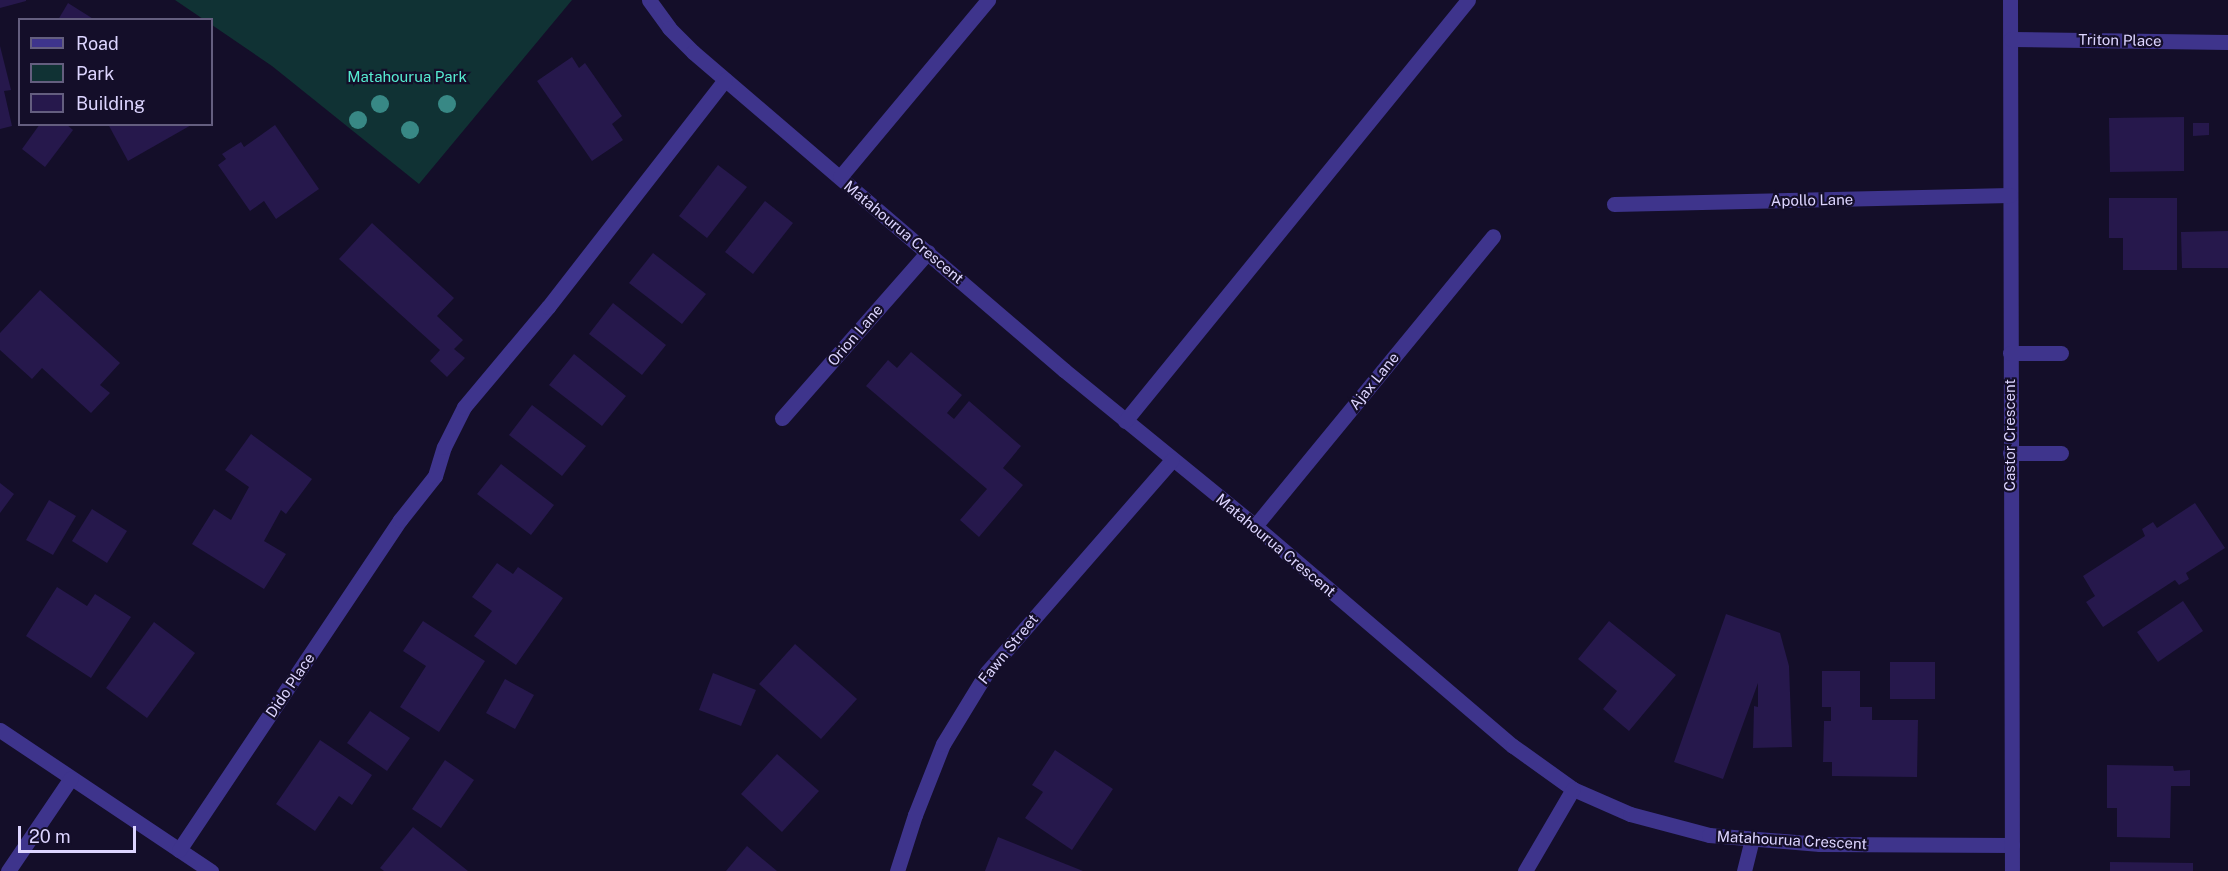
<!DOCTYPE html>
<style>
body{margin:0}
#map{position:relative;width:2228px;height:871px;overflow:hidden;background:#140e29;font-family:"Public Sans",sans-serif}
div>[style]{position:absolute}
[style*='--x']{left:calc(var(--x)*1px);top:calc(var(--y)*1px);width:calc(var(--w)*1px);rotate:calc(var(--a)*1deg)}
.green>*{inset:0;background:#103234}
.building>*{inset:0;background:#26184c}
.minor>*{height:15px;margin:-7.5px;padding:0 7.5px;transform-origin:7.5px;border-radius:7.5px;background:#3e348c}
.trees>*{width:18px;height:18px;margin:-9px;border-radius:50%;background:#388885}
span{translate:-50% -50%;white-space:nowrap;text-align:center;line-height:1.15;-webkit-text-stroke:4.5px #140e29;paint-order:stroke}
.street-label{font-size:15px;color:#ddd5ff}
.park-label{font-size:15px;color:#56ebd0}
.legend{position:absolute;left:18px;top:18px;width:195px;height:108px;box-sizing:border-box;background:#140e29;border:2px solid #645e7f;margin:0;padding:8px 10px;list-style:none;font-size:18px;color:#ddd5ff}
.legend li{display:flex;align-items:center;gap:12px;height:30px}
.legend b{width:30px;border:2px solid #645e7f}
.scale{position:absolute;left:18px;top:826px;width:118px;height:27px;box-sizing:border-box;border:3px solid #ddd5ff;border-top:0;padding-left:8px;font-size:18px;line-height:21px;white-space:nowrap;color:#ddd5ff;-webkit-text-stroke:4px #140e29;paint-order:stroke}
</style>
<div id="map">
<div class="green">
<div style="clip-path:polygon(175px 0,572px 0,419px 184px,272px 66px,212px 25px,212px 20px,203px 19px)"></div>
</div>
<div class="building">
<div style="clip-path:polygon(0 0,26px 0,26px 1px,0 8px)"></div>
<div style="clip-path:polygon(68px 3px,95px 20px,58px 20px)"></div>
<div style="clip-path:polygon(0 46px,11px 90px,4px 91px,12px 126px,0 129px)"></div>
<div style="clip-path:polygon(572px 57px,579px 68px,585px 63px,622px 116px,612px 124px,623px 140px,592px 161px,537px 81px)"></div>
<div style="clip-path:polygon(2184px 117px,2184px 171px,2110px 172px,2109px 118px)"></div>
<div style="clip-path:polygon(2193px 123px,2209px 123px,2209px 135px,2193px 136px)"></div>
<div style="clip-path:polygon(40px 124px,66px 124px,73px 130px,45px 167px,22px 149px)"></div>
<div style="clip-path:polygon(108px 124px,193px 124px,128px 161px)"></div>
<div style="clip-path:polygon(275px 125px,319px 189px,276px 219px,264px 201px,250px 211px,218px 165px,226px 159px,222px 154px,241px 142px,244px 147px)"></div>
<div style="clip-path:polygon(718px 165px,747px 187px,707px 238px,679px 216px)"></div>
<div style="clip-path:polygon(2109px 198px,2177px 198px,2177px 270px,2123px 270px,2123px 238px,2109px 238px)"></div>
<div style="clip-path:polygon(765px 201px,793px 223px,753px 274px,725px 252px)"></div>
<div style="clip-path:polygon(372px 223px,454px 298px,437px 316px,463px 340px,454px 349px,465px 358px,447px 377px,430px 361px,440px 350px,339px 259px)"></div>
<div style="clip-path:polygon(2228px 231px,2228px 268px,2182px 268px,2181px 232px)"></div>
<div style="clip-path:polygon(653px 253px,706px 294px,682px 324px,629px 283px)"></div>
<div style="clip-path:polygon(40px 290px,120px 363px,100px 385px,110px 393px,91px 413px,42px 368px,32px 379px,0 350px,0 333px)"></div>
<div style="clip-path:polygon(613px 303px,666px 345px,642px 375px,589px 334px)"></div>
<div style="clip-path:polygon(911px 352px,962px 395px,947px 413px,954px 419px,969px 401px,1021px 446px,1003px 468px,1023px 485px,979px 537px,960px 520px,987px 489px,866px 386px,888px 360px,897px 368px)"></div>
<div style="clip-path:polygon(574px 354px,626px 396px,602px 426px,549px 385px)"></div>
<div style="clip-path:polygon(532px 405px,586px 446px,562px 476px,509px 435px)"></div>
<div style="clip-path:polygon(251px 434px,312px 479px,286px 514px,281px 510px,264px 541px,286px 554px,264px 589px,192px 544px,214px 509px,231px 520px,249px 487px,225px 470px)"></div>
<div style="clip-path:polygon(501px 464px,554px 505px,531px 535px,477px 494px)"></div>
<div style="clip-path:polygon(0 483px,14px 494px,0 513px)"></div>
<div style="clip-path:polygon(49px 500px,76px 516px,53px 555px,26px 540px)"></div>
<div style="clip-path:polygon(2195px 503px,2225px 548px,2186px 573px,2189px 579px,2179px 585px,2175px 580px,2103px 627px,2086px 602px,2095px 596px,2083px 576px,2145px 536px,2142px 529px,2153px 522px,2157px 528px)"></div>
<div style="clip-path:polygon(92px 509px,127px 531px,107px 563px,72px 541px)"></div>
<div style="clip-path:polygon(497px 563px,513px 574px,518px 567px,563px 598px,516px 665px,474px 636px,492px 611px,472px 597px)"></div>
<div style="clip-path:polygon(57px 587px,87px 606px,95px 594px,131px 617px,91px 678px,26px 636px)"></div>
<div style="clip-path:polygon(2183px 601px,2203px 631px,2158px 662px,2137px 632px)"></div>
<div style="clip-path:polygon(1726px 614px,1780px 633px,1789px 666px,1792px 747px,1753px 748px,1754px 706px,1758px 707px,1758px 683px,1723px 779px,1674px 762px)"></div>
<div style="clip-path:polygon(423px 621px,485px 661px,439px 732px,400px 707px,426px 666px,403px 651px)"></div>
<div style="clip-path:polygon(1609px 621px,1676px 675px,1629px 731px,1603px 709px,1617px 691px,1578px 659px)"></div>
<div style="clip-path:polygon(154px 622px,195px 653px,147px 718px,106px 688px)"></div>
<div style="clip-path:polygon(795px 644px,857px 699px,821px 739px,759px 684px)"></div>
<div style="clip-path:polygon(1890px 662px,1935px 662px,1935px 699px,1890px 699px)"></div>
<div style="clip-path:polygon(1822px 671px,1860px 671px,1860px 707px,1872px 707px,1872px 720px,1918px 720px,1917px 777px,1832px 776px,1832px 762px,1823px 762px,1824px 721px,1831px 721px,1831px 707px,1822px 707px)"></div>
<div style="clip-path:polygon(713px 673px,756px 690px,741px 726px,699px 710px)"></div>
<div style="clip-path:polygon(505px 679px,534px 695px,515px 729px,486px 713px)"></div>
<div style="clip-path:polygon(370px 711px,410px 738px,387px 771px,347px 743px)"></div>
<div style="clip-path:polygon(320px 740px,372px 775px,352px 805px,339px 796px,315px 831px,276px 804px)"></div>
<div style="clip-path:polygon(1055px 750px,1113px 789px,1072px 850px,1025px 818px,1043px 792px,1032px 785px)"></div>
<div style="clip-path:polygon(777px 754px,819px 791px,782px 832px,741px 794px)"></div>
<div style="clip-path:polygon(445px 760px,474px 780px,441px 828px,412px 809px)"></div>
<div style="clip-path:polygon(2107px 765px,2173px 766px,2174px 771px,2190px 770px,2190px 786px,2171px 786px,2170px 838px,2117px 837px,2117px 808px,2107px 808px)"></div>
<div style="clip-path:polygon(413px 827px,468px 871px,384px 871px,380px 868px)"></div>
<div style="clip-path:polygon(998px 837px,1083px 871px,985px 871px)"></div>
<div style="clip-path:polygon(747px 846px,777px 871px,726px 871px)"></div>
<div style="clip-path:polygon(2110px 862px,2193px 863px,2193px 871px,2110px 871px)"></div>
</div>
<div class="minor">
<div style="--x:649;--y:0;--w:34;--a:54"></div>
<div style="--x:669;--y:28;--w:34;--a:45"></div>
<div style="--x:693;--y:52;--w:489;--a:40.6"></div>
<div style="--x:1064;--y:370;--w:247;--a:39.2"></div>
<div style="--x:1255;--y:526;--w:339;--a:40.5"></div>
<div style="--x:1513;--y:746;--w:74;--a:35.6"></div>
<div style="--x:1573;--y:789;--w:62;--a:23.7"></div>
<div style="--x:1630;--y:814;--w:82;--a:14.9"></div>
<div style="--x:1709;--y:835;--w:111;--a:4.6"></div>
<div style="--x:1820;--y:844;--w:192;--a:0.3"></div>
<div style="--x:2010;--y:0;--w:871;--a:89.87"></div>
<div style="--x:2011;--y:39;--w:217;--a:0.8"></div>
<div style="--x:840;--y:177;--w:231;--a:-50.1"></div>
<div style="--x:1614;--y:204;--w:396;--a:-1.3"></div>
<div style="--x:2010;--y:353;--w:51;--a:0"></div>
<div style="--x:782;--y:418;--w:221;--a:-48.7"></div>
<div style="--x:1125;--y:421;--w:543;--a:-50.83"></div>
<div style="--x:2010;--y:453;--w:51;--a:0"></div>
<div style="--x:1255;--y:526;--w:375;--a:-50.6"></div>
<div style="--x:0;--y:730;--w:254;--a:33.8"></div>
<div style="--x:179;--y:850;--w:397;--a:-56.2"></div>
<div style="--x:400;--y:520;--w:56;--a:-51.5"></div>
<div style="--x:435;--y:476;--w:30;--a:-73"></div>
<div style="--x:444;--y:447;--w:45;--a:-63.4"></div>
<div style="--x:464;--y:407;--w:131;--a:-50"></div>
<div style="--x:548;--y:307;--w:288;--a:-52.1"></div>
<div style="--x:8;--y:871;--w:112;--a:-55.9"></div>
<div style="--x:897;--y:871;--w:59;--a:-72.2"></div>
<div style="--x:915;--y:815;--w:76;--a:-68.5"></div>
<div style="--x:943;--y:744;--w:84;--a:-58.6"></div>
<div style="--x:987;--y:672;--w:281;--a:-48.9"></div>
<div style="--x:1525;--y:871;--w:95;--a:-59.7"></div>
<div style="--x:1744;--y:871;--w:32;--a:-76"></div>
</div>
<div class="trees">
<div style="left:380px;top:104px"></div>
<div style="left:447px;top:104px"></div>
<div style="left:358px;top:120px"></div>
<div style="left:410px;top:130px"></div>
</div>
<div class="street-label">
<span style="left:2120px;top:40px;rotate:1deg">Triton Place</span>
<span style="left:1812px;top:200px;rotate:-1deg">Apollo Lane</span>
<span style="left:904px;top:232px;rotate:40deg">Matahourua Crescent</span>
<span style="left:855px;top:335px;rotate:-49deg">Orion Lane</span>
<span style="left:1374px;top:381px;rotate:-51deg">Ajax Lane</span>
<span style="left:2010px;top:435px;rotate:-90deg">Castor Crescent</span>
<span style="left:1276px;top:545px;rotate:40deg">Matahourua Crescent</span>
<span style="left:1008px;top:649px;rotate:-51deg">Fawn Street</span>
<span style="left:290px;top:685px;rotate:-56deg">Dido Place</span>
<span style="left:1792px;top:840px;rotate:3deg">Matahourua Crescent</span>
</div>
<div class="park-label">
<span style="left:407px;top:77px">Matahourua Park</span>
</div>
<ul class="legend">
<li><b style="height:8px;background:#3e348c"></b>Road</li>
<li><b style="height:16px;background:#103234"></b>Park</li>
<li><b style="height:16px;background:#26184c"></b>Building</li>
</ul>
<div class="scale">20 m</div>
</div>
